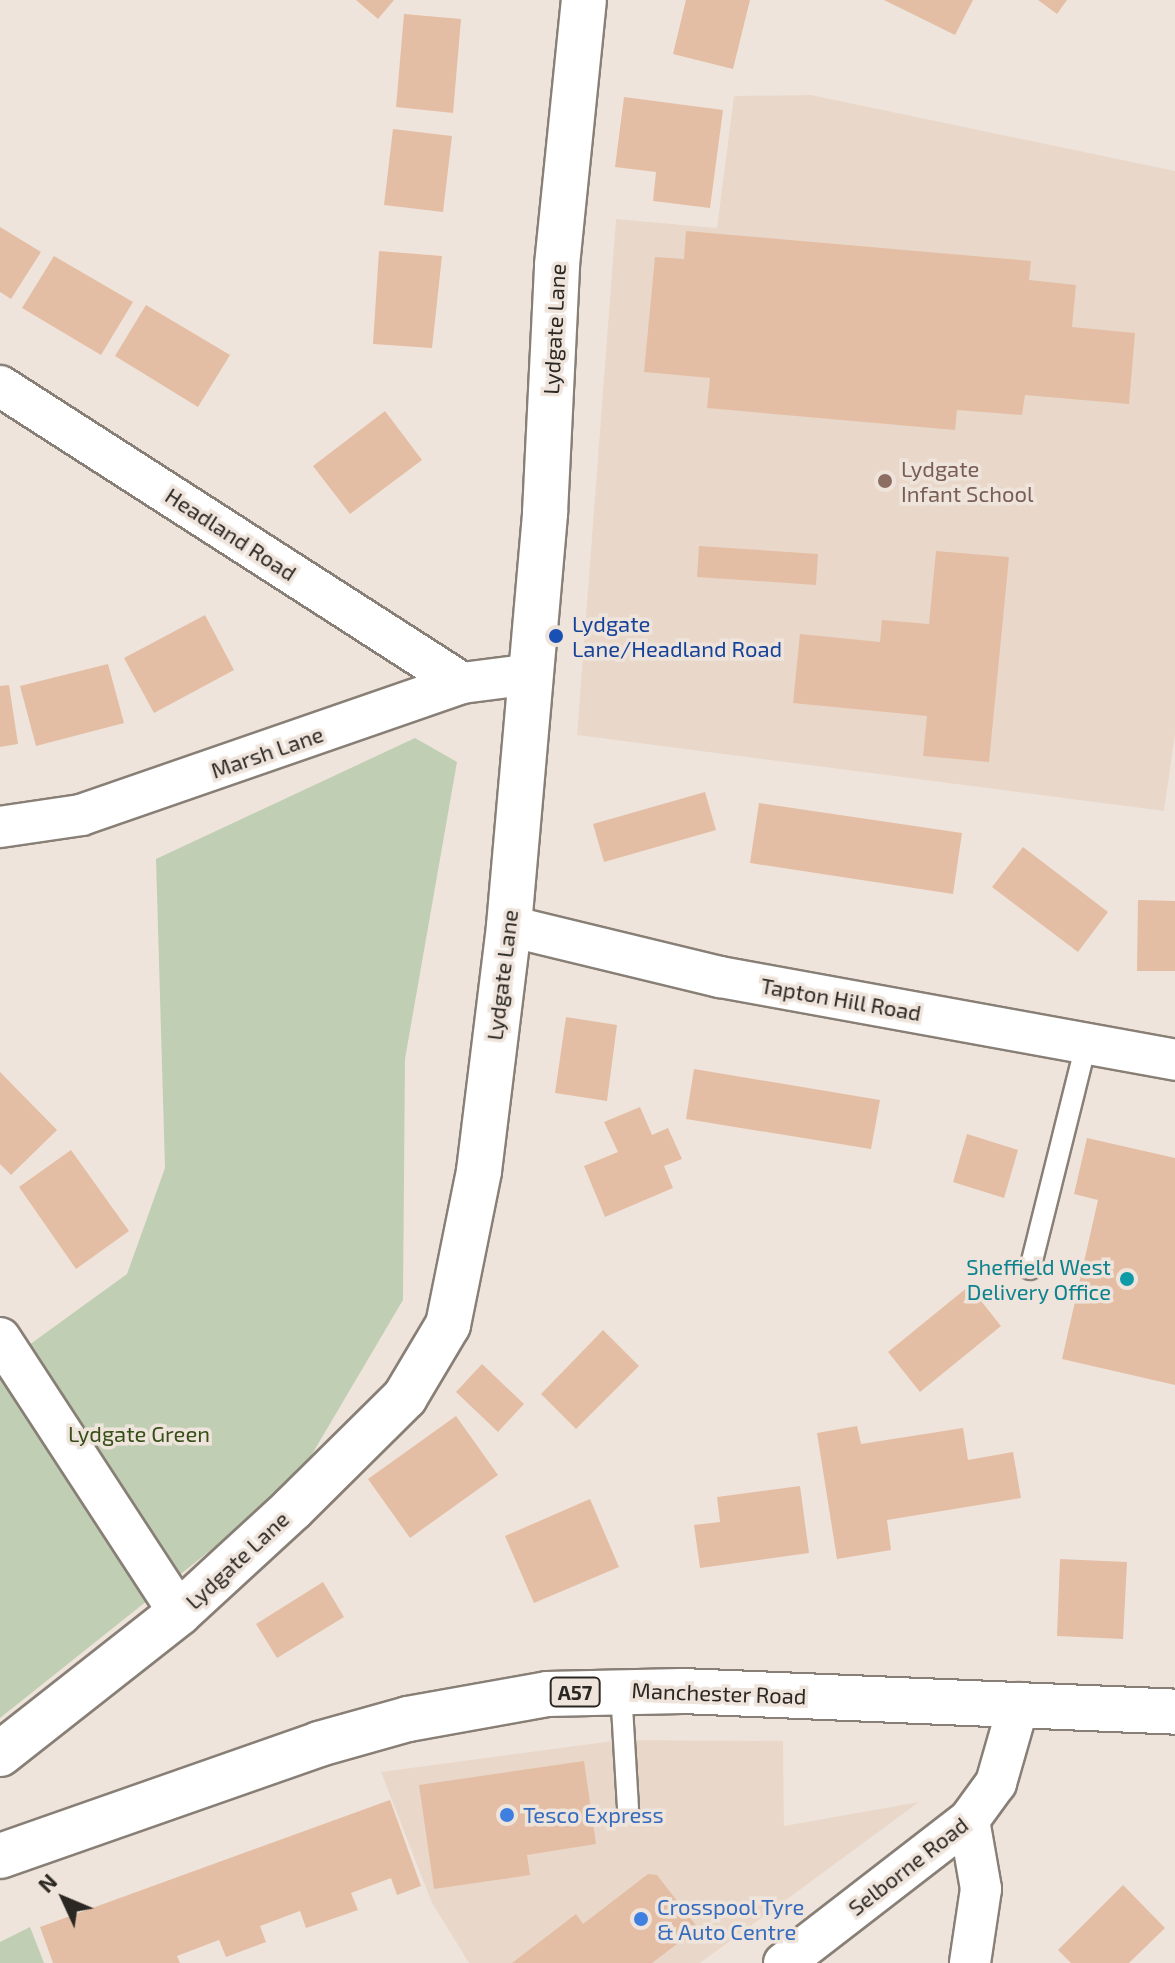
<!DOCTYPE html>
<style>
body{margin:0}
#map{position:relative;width:1175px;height:1963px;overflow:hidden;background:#efe4db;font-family:"Exo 2",sans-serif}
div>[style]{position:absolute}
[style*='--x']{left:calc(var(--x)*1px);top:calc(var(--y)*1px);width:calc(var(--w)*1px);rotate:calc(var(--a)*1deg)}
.built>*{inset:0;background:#e9d8ca}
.green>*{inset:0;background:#c0cfb3}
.building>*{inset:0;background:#e4bea4}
.roads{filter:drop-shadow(2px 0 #887f76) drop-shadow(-2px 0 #887f76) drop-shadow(0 2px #887f76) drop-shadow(0 -2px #887f76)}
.service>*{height:20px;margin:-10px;padding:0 10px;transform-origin:10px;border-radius:10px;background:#fff}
.minor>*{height:40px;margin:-20px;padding:0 20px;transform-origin:20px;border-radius:20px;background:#fff}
.tertiary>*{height:44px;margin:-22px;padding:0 22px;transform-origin:22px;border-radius:22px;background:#fff}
.primary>*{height:44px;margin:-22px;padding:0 22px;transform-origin:22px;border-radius:22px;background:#fff}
.dots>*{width:22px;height:22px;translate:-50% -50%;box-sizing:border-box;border:4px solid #efe4db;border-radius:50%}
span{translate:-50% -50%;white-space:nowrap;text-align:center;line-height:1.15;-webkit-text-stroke:7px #efe4db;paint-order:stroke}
.shield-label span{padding:2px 6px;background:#efe4db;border:2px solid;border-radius:6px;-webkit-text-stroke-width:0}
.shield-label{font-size:20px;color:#2b2723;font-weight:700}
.street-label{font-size:22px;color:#2b2723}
.education-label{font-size:22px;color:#785e54}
.left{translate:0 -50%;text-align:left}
.transit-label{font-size:22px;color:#164399}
.culture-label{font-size:22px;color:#0d838f}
.right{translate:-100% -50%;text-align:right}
.park-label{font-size:22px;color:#364f17}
.shop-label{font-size:22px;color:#366cbe}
.north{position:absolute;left:24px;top:1859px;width:80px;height:80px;-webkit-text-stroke:6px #efe4db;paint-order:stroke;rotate:314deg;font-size:22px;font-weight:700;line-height:32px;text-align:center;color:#2b2723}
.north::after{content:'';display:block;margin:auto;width:28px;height:36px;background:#2b2723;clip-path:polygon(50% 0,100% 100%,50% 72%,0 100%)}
</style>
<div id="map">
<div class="built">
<div style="clip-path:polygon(811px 95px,1175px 171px,1175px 734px,1164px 811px,577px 735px,616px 219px,717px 228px,734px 96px)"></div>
<div style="clip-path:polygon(620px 1740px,783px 1741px,784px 1826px,919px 1802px,700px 1963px,469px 1963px,432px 1903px,381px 1772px)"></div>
</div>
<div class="green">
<div style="clip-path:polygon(415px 738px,457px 762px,405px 1059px,403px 1300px,295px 1483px,0 1718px,0 1366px,127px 1274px,165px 1168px,156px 859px)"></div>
<div style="clip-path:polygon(30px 1927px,44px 1963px,0 1963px,0 1942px)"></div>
</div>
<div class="building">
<div style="clip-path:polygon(356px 0,394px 0,378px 19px)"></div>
<div style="clip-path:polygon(686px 0,750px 0,733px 69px,673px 54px)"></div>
<div style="clip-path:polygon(884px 0,973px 0,955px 35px)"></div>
<div style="clip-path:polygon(1038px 0,1067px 0,1057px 14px)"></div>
<div style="clip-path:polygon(404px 14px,461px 19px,453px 113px,396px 107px)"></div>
<div style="clip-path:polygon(624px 97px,723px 110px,710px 208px,653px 201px,656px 172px,615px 167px)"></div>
<div style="clip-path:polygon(393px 129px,452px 136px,443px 212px,384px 205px)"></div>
<div style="clip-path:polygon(0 227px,41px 252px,11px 299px,0 292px)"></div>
<div style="clip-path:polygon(686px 231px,1031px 261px,1029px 280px,1076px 285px,1072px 327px,1135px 333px,1129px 404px,1025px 395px,1022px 415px,957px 410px,955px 430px,707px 408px,710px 378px,644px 372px,655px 257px,684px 259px)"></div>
<div style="clip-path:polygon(379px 251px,442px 256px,432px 348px,373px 344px)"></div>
<div style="clip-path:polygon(54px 256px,133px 302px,101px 355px,22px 308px)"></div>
<div style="clip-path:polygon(146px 305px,230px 355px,198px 407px,115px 356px)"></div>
<div style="clip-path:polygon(385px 411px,422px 460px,350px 514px,313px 466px)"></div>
<div style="clip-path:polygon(699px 546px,818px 554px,816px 585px,697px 577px)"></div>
<div style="clip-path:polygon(936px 551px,1009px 557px,989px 762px,923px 756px,927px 716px,793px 703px,800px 634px,880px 642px,882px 620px,929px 624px)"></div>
<div style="clip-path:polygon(205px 615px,234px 670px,154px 713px,124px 658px)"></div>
<div style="clip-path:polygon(108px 664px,124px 723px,36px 746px,20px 686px)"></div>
<div style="clip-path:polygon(9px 685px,18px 744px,0 747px,0 686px)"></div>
<div style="clip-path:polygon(705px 792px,716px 830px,604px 862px,593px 824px)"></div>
<div style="clip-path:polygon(759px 803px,962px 833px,953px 894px,750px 863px)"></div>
<div style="clip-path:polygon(1023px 847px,1108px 912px,1078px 952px,992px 887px)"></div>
<div style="clip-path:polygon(1138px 900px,1175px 901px,1175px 971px,1137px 971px)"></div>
<div style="clip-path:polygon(566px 1017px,617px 1025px,607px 1101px,555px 1093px)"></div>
<div style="clip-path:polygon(694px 1069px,880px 1100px,871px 1149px,686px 1119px)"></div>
<div style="clip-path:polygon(0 1072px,57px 1130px,11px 1175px,0 1164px)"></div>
<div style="clip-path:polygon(640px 1107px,652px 1135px,668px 1128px,682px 1159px,664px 1166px,673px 1188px,605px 1217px,584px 1166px,618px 1152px,604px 1122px)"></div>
<div style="clip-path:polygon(967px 1134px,1018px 1150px,1004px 1198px,953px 1182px)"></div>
<div style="clip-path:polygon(1087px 1138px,1175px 1158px,1175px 1385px,1062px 1359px,1098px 1200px,1074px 1194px)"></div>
<div style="clip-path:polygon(71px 1150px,129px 1231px,76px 1269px,19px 1187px)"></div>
<div style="clip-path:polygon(969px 1286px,1001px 1326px,920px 1392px,888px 1352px)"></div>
<div style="clip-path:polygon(603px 1330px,639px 1366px,576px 1429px,541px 1394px)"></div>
<div style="clip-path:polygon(482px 1364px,524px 1404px,498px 1432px,456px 1392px)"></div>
<div style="clip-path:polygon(456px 1416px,498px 1475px,410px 1538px,368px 1479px)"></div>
<div style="clip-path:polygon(857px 1426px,861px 1444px,963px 1428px,968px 1460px,1013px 1452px,1021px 1498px,887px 1520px,891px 1550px,837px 1559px,817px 1433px)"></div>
<div style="clip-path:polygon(800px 1486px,809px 1553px,700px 1568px,694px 1525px,720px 1522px,717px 1497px)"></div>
<div style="clip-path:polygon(590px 1499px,619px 1567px,534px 1603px,505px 1536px)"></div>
<div style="clip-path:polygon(1060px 1559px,1127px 1562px,1123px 1639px,1057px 1636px)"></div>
<div style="clip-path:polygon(323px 1582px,344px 1617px,277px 1658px,256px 1624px)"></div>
<div style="clip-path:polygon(584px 1761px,596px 1844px,527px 1855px,530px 1875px,434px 1889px,419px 1785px)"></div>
<div style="clip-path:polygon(390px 1800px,421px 1886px,397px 1895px,391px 1878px,351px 1893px,358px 1910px,306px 1928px,300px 1911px,260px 1926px,266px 1942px,226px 1957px,219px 1940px,177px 1956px,180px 1963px,53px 1963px,40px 1927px)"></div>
<div style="clip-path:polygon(648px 1874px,657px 1875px,698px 1928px,652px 1963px,512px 1963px,576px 1914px,583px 1924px)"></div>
<div style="clip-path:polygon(1123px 1885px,1165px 1928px,1129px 1963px,1071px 1963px,1058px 1950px)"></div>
</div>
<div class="roads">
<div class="service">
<div style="--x:1030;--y:1269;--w:232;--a:-76"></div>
<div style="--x:621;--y:1690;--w:118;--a:86.6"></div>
</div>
<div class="minor">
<div style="--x:0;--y:386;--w:549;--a:32.74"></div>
<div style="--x:0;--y:827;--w:82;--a:-8.4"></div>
<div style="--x:81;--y:815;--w:403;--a:-19.1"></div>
<div style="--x:462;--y:683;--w:71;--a:-7.3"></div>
<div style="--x:509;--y:926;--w:217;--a:13.6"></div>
<div style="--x:720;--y:977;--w:463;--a:10.3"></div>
<div style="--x:0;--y:1338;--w:328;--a:56.9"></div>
<div style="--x:969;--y:1820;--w:70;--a:80.1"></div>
<div style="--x:981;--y:1889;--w:75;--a:98.5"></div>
<div style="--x:784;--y:1963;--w:234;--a:-37.7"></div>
<div style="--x:969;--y:1820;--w:46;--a:-53.9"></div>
<div style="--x:996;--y:1783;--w:83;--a:-74"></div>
</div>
<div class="tertiary">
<div style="--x:0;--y:1754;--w:228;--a:-38.2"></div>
<div style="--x:179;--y:1613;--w:154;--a:-42.6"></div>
<div style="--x:292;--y:1509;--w:159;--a:-44.7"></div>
<div style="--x:405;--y:1397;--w:84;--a:-59.2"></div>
<div style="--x:448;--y:1325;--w:157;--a:-78.6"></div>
<div style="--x:479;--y:1171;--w:247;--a:-83"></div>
<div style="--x:509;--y:926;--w:415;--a:-85"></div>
<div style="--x:545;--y:513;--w:248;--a:-87.2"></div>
<div style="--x:557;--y:265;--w:266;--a:-84.2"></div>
</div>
<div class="primary">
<div style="--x:0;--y:1856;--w:338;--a:-19.3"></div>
<div style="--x:319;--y:1744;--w:92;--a:-15.7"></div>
<div style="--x:408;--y:1719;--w:141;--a:-10.2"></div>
<div style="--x:547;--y:1694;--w:135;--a:-1.3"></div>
<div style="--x:682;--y:1691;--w:493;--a:2.4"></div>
</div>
</div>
<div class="dots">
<div style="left:885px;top:481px;background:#8d6e63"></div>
<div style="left:556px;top:636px;background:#1a4fb4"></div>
<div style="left:1127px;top:1279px;background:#0f9aa8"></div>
<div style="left:507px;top:1815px;background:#3f7fe0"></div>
<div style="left:641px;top:1919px;background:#3f7fe0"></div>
</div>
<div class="shield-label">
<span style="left:575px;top:1692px">A57</span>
</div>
<div class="street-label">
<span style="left:554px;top:329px;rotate:-87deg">Lydgate Lane</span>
<span style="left:231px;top:534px;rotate:33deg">Headland Road</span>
<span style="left:267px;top:752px;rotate:-19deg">Marsh Lane</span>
<span style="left:502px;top:975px;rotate:-83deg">Lydgate Lane</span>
<span style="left:841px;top:999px;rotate:10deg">Tapton Hill Road</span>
<span style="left:237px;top:1560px;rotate:-43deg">Lydgate Lane</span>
<span style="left:719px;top:1693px;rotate:2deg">Manchester Road</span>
<span style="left:908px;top:1866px;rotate:-38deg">Selborne Road</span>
</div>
<div class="education-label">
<span class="left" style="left:901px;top:481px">Lydgate<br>Infant School</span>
</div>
<div class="transit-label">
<span class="left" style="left:572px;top:636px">Lydgate<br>Lane/Headland Road</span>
</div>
<div class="culture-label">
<span class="right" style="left:1111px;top:1279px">Sheffield West<br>Delivery Office</span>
</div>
<div class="park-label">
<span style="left:139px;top:1434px">Lydgate Green</span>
</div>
<div class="shop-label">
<span class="left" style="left:523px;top:1815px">Tesco Express</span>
<span class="left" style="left:657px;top:1919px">Crosspool Tyre<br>&amp; Auto Centre</span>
</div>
<div class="north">N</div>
</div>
